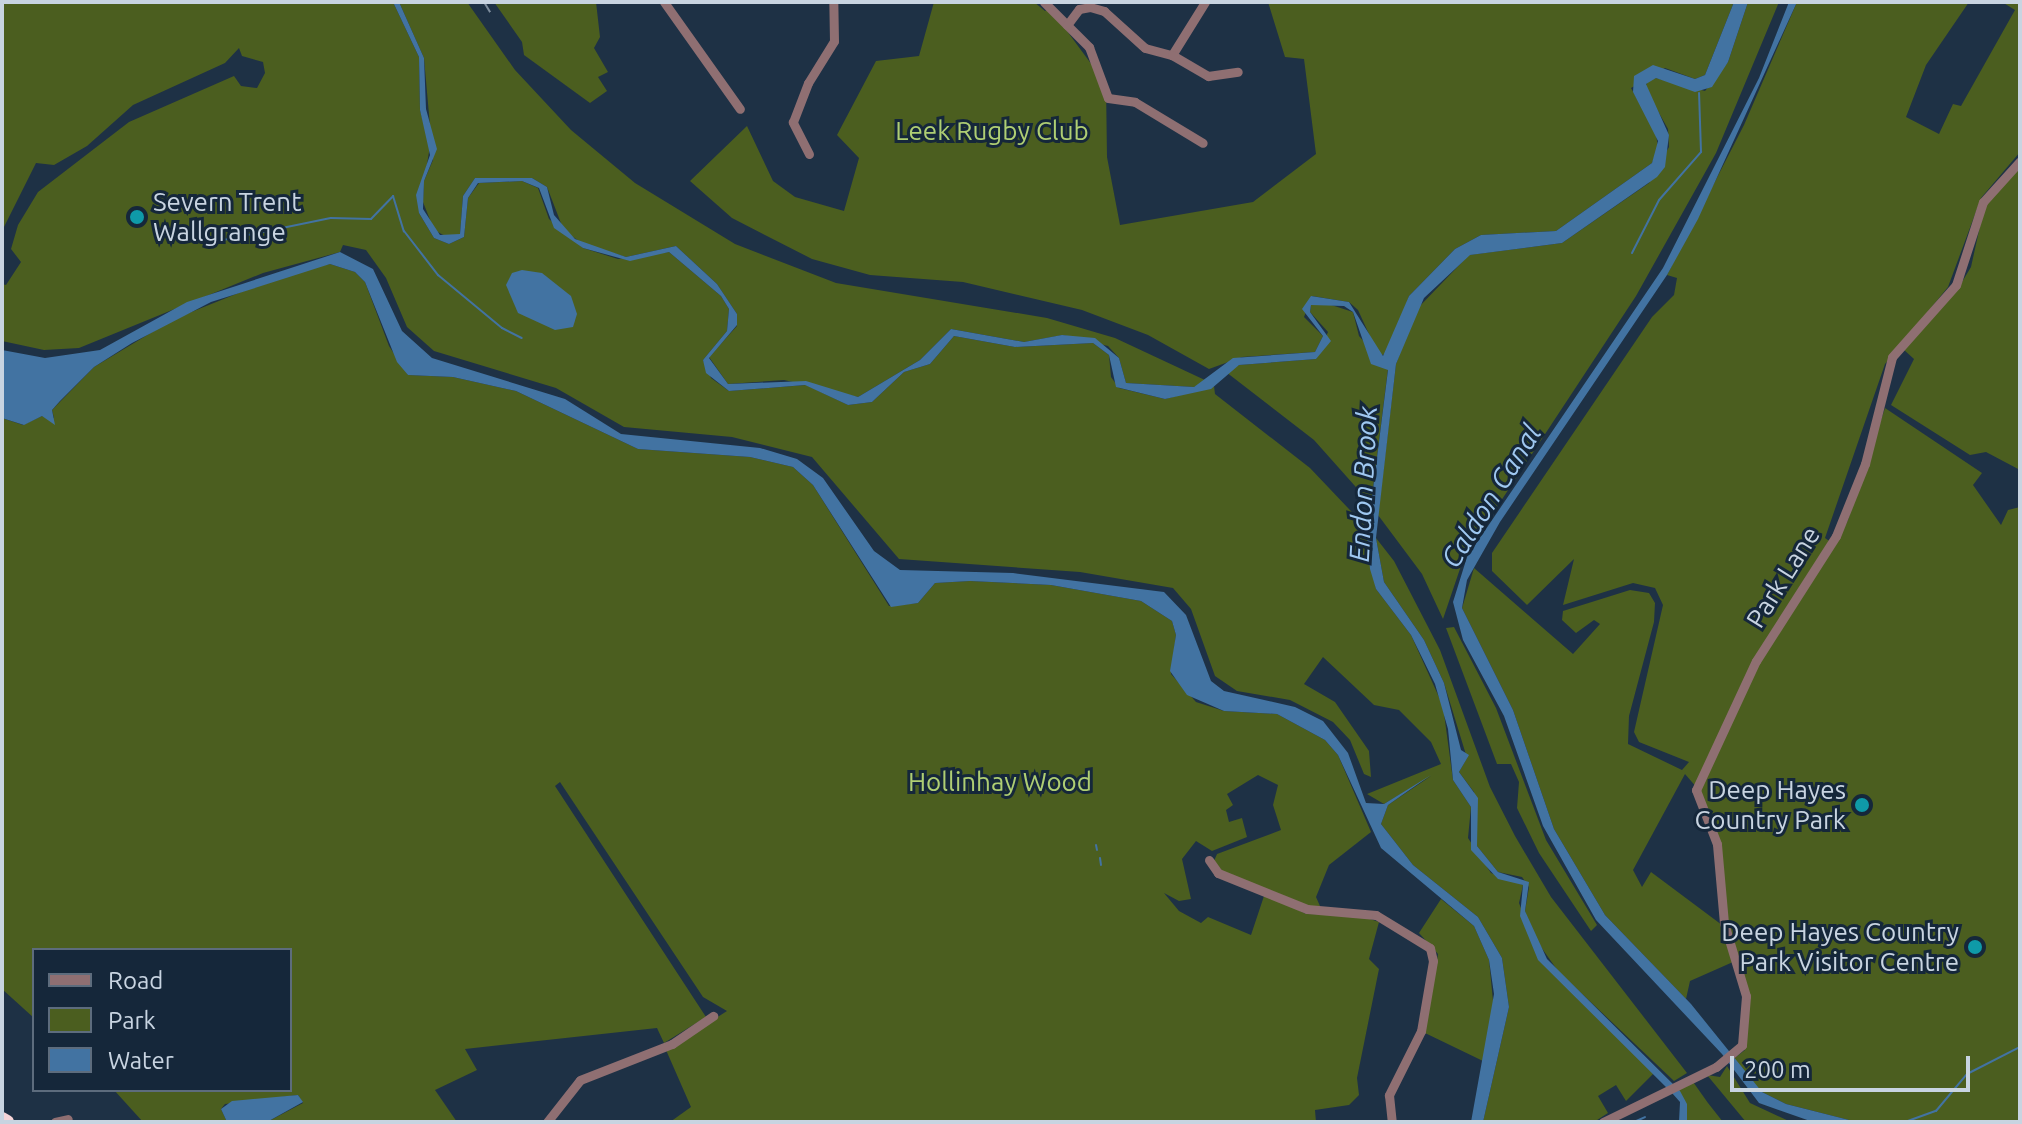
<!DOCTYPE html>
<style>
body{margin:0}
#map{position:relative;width:2022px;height:1124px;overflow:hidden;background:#1e3145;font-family:Ubuntu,sans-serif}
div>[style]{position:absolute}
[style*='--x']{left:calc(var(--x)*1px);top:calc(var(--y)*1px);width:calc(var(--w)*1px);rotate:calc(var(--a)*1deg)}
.green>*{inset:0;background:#4b5e1f}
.water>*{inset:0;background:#4273a2}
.stream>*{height:2px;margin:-1px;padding:0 1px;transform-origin:1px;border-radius:1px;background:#4273a2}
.minor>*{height:9px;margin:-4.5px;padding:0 4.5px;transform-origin:4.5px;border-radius:4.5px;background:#8f6f72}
.highway>*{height:14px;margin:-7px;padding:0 7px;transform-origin:7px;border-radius:7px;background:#f6d5d8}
.rail>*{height:2px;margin-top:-1px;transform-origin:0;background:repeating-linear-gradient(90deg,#7e8d9d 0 12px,transparent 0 18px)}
.dots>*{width:22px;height:22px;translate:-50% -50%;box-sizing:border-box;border:4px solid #15273a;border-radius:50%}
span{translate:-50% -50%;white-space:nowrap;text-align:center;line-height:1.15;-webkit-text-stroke:6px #15273a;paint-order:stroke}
.park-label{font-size:26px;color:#afce73}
.poi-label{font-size:26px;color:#c8d4e1}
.left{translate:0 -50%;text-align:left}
.right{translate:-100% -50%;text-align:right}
.street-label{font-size:26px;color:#c8d4e1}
.water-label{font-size:28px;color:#9fc8f1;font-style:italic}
.frame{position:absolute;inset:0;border:4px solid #c8d4e1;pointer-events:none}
.legend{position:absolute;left:32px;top:948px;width:260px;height:144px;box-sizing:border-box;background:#15273a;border:2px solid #5d6c7d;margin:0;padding:10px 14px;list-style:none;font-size:24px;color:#c8d4e1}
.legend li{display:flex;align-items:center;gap:16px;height:40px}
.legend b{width:40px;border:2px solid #5d6c7d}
.scale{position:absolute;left:1730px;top:1056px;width:240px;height:36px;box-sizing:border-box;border:4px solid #c8d4e1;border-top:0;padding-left:10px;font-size:24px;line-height:28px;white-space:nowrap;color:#c8d4e1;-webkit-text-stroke:6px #15273a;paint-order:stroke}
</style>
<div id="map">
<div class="green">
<div style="clip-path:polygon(2px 2px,393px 2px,419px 57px,420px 110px,430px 146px,419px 213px,434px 238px,449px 244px,464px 237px,468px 198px,479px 183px,522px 181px,538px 188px,549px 219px,583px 248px,618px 259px,669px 252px,721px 296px,729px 309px,727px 331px,703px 360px,711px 378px,729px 391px,806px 385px,848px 405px,872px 402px,904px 372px,930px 364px,954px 336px,1015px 347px,1093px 343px,1109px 355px,1111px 377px,1119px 388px,1165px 399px,1214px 386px,1215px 394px,1310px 468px,1368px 529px,1376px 589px,1411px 635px,1443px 706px,1453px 780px,1471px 807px,1468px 838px,1491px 873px,1523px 885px,1519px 903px,1542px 963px,1654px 1073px,1626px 1101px,1616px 1085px,1598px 1096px,1608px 1113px,1594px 1122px,1483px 1122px,1509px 1007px,1502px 958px,1478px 917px,1413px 865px,1381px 824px,1388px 805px,1431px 776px,1384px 804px,1367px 794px,1441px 764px,1431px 742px,1399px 710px,1374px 705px,1323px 657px,1304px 684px,1335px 702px,1369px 751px,1371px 777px,1364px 774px,1350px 740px,1333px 722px,1290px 700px,1237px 691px,1215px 676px,1191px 609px,1173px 588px,1080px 572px,899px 559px,812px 457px,732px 437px,624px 427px,556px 388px,434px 351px,407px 327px,386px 278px,366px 250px,343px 245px,340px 252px,263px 273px,79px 348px,44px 350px,2px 341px,2px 284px,6px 285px,21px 262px,11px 249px,18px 225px,38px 192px,129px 122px,234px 76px,241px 86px,257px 88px,265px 73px,263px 62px,242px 56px,239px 48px,225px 63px,133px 105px,87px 146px,54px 165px,36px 163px,2px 231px)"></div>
<div style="clip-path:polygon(399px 2px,467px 2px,515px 70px,571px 130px,635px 183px,735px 244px,836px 283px,1047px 318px,1115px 338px,1207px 381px,1194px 387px,1126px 383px,1119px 358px,1108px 346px,1063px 335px,1024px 342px,951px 329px,920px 360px,858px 397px,784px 380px,728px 384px,709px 357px,737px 326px,737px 314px,717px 284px,676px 246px,626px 257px,582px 243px,564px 231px,547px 187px,532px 178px,475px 178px,463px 196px,460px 234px,449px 238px,434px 230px,423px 202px,424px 181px,433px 160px,424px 58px)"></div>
<div style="clip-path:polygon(494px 2px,596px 2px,600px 37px,594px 48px,608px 72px,598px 77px,607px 91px,590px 103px,524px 55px,522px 42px)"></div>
<div style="clip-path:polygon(934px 2px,1034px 2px,1045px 11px,1050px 8px,1106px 84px,1107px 157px,1120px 225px,1253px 202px,1316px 154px,1304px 59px,1285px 57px,1268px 2px,1734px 2px,1705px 75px,1695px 79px,1665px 68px,1631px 88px,1656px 133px,1658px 149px,1652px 163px,1556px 231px,1481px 235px,1455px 249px,1409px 296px,1388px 353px,1379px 356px,1358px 310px,1349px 302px,1312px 296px,1304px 317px,1323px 336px,1315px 352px,1242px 357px,1209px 369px,1148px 335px,1082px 310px,963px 282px,870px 275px,812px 259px,732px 218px,690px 181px,747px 126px,773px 181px,795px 197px,844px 211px,859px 158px,837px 135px,876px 61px,919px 56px)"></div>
<div style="clip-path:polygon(1748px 2px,1779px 2px,1716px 153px,1636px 296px,1464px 557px,1443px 619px,1422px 574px,1378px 515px,1396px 364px,1416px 310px,1469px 255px,1562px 243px,1649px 183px,1669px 147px,1668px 129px,1645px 88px,1648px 80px,1656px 78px,1705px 91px,1728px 62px)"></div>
<div style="clip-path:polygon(evenodd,1797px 2px,1969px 2px,1926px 65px,1906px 117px,1939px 134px,1953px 104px,1961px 106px,2015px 10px,2002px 2px,2020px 2px,2020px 152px,1981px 198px,1948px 287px,1885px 364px,1825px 538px,1835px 545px,1848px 520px,1885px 408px,1982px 473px,1973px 485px,2001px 525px,2008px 510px,2020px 507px,2020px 1122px,1857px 1122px,1786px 1104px,1762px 1092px,1732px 1060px,1745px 1050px,1748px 996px,1733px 962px,1690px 981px,1686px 999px,1605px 915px,1554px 829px,1513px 710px,1462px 608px,1474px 568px,1573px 654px,1600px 624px,1594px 620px,1576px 633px,1562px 620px,1563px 611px,1630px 590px,1649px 593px,1655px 603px,1654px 622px,1629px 716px,1628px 744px,1682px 770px,1689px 762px,1639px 742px,1634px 732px,1663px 605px,1655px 588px,1633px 583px,1563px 605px,1574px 559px,1527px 605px,1492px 571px,1492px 553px,1652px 317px,1674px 295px,1677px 278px,1667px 275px,1744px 125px,1797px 2px,1685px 774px,1698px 789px,1719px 844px,1722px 925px,1651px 872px,1642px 887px,1633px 870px,1685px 774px)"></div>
<div style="clip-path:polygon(2020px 165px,2020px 470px,1986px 452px,1970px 455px,1891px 405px,1914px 359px,1903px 349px,1959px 287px,1971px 267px,1984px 208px)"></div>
<div style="clip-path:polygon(330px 264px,355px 272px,365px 282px,389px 346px,408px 375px,453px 377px,516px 391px,638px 449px,750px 457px,793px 467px,813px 485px,889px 606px,918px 603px,935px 583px,970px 581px,1051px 585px,1141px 601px,1172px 621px,1176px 635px,1171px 674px,1196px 702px,1224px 711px,1277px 714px,1325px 740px,1338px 755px,1371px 832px,1329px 865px,1316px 897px,1320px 906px,1309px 908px,1223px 872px,1214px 861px,1217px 854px,1281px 830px,1273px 805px,1278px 785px,1258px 775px,1227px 794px,1233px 805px,1226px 810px,1229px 822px,1242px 818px,1247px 837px,1212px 851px,1196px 841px,1182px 859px,1191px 899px,1179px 901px,1164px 893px,1179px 911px,1201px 923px,1208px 917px,1251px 935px,1265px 893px,1306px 914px,1358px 915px,1379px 922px,1369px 959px,1379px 969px,1357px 1078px,1359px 1095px,1349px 1105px,1315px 1110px,1316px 1122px,670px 1122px,691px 1107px,666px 1050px,727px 1011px,703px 997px,560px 782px,555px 786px,706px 1017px,664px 1043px,657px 1028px,465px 1049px,477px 1070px,435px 1090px,457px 1122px,267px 1122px,303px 1103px,298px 1095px,225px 1104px,221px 1109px,227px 1122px,143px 1122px,114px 1090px,290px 1090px,290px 950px,34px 950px,34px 1018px,2px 989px,2px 418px,23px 425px,42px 416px,54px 418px,52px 410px,94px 367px,174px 319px,291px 272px)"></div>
<div style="clip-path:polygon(1322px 302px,1353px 312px,1359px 336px,1388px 369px,1371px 504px,1314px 440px,1226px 372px,1239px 365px,1316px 359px,1328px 332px,1310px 312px,1311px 305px)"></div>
<div style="clip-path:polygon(1376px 538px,1394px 561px,1440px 650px,1490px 787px,1515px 836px,1551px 897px,1687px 1073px,1674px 1081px,1558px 971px,1531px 933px,1525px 911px,1529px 887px,1522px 877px,1498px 872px,1477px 846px,1474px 792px,1459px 772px,1467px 758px,1444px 683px,1424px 640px,1384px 582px)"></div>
<div style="clip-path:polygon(1454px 627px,1496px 708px,1546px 840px,1597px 925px,1591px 931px,1539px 853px,1517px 808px,1519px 782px,1511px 764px,1497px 764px,1446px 628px)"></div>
<div style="clip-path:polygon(1441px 899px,1474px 926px,1489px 960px,1494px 1011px,1483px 1061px,1425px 1033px,1438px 954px,1419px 933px)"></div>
<div style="clip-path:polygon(1727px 1066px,1750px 1103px,1791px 1122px,1746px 1122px,1707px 1075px,1720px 1077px)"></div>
<div style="clip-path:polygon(1691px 1079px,1708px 1103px,1723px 1122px,1687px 1122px,1676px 1087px)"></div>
</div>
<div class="water">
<div style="clip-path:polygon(393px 2px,399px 2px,424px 58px,426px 109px,437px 149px,424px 181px,423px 209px,440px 235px,460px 234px,463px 196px,475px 178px,532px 178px,547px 187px,554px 215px,575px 239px,626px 257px,676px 246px,717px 284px,737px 314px,737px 325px,709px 358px,728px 384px,806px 381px,858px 397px,920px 360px,951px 329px,1024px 342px,1062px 335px,1095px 338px,1119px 358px,1126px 383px,1194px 387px,1233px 358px,1315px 352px,1323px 336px,1302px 309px,1311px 296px,1349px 302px,1383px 356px,1409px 296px,1455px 249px,1481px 235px,1556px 231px,1652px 163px,1658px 141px,1633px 92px,1634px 76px,1653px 65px,1695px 79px,1705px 75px,1734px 2px,1748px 2px,1728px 62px,1712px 87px,1695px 92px,1656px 78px,1646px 84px,1669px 135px,1665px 167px,1657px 177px,1562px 243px,1470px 255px,1424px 298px,1396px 364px,1376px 538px,1384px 582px,1424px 640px,1444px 683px,1461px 750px,1469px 755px,1459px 772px,1478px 798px,1477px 846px,1498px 872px,1529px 882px,1525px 911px,1547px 959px,1680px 1091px,1687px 1104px,1687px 1122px,1679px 1122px,1680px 1102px,1672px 1093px,1538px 960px,1520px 916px,1523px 885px,1498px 879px,1471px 850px,1471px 807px,1453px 780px,1448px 729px,1435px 684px,1411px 635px,1376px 589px,1370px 569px,1367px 537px,1388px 370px,1371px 364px,1353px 312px,1344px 306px,1311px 305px,1310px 312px,1331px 341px,1316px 359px,1239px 365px,1211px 389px,1165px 399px,1116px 387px,1109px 355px,1093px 343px,1015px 347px,954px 336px,930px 364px,904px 372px,872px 402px,848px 405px,805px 385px,729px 391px,706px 373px,703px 360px,727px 331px,729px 309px,721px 296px,669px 252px,630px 261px,583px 248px,554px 228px,539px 188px,522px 181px,478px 183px,468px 198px,464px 237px,449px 244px,434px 238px,419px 213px,416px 195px,430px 155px,420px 110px,419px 57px)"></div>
<div style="clip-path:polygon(1789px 2px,1797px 2px,1698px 219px,1667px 275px,1500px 522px,1467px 580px,1462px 608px,1513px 710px,1554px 829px,1605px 915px,1691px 1004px,1762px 1092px,1786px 1104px,1857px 1122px,1813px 1122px,1759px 1103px,1722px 1054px,1596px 920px,1543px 826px,1504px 716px,1463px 640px,1453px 602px,1467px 557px,1663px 268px,1759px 78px)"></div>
<div style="clip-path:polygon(340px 252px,373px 269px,402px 331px,432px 358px,565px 399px,621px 434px,760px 448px,797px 459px,823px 478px,874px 551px,900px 570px,1013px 573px,1164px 592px,1186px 615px,1211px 681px,1224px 691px,1295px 707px,1323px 721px,1348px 753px,1366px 803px,1384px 804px,1431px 775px,1388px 805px,1381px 824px,1413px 865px,1478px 917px,1502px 958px,1509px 1007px,1483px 1122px,1471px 1122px,1494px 994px,1489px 960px,1474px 926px,1381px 848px,1338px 755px,1325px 740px,1277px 714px,1224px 711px,1187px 695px,1170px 671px,1176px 635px,1172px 621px,1141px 601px,1051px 585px,970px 581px,935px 583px,918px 603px,891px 607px,813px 485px,793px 467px,750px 457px,638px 449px,516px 391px,453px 377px,408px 375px,397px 362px,365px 282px,355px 272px,330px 264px,211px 302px,132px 343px,94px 367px,60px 401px,52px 410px,55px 425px,42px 416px,24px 425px,2px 418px,2px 350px,45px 358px,100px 350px,187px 302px)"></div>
<div style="clip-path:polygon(522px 270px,542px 273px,571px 296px,577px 314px,573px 327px,555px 330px,518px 313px,506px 285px,512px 273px)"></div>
<div style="clip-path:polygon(298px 1095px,303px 1102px,267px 1122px,227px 1122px,221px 1109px,232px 1101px)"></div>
</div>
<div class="stream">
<div style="--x:213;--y:242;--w:120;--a:-11.5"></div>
<div style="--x:331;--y:218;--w:40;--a:1.4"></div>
<div style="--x:371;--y:219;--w:32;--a:-46"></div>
<div style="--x:393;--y:196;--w:37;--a:73"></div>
<div style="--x:404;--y:231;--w:56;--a:52.3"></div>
<div style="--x:438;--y:275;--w:83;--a:39.6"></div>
<div style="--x:502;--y:328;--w:22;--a:27"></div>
<div style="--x:1632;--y:253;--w:59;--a:-63"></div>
<div style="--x:1659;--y:200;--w:64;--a:-48.8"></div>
<div style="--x:1701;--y:152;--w:59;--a:-91.9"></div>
<div style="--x:1096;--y:845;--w:5;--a:79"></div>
<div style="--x:1100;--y:858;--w:7;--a:82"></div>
<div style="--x:1634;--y:1122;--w:12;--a:-24"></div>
<div style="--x:1905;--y:1122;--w:33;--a:-20"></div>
<div style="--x:1936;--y:1111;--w:48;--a:-50"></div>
<div style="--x:1967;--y:1074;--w:59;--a:-27"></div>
</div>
<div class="minor">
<div style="--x:664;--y:2;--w:131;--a:54.6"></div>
<div style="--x:1044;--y:2;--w:64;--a:45"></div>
<div style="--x:1089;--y:47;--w:54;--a:69.6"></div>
<div style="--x:1108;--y:98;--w:27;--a:8"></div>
<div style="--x:1135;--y:102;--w:79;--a:31.1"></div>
<div style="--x:1067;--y:25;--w:20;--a:-53"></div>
<div style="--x:1079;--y:9;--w:11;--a:-10"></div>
<div style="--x:1090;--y:7;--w:15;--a:16"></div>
<div style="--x:1104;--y:11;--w:55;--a:42.1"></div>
<div style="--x:1145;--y:48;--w:28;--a:15"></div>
<div style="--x:1172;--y:55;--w:62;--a:-58.1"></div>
<div style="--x:1172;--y:55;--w:42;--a:30.3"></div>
<div style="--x:1208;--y:76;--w:30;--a:-8"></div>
<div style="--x:809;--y:154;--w:36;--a:-117"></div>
<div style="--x:793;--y:122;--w:42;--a:-69"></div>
<div style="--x:808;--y:83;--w:49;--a:-58.2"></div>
<div style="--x:834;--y:41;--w:39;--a:-91"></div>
<div style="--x:1209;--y:860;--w:16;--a:55"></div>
<div style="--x:1218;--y:873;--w:96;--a:22"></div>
<div style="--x:1307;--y:909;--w:69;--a:5"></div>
<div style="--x:1376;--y:915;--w:63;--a:31.4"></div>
<div style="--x:1430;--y:948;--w:13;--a:77"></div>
<div style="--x:1433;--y:961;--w:71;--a:99.7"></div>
<div style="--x:1421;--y:1031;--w:72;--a:116.6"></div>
<div style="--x:1389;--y:1095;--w:27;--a:84"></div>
<div style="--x:55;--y:1122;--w:13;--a:-13"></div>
<div style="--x:547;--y:1122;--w:53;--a:-51.8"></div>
<div style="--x:580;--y:1080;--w:99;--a:-21.4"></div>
<div style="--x:672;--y:1044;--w:50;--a:-34.3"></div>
<div style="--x:1603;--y:1122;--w:126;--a:-26"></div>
<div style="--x:1716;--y:1067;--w:34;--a:-40"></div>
<div style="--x:1742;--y:1045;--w:49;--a:-85.3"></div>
<div style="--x:1746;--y:996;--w:76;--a:-106.8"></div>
<div style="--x:1724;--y:923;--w:79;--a:-95.1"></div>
<div style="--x:1717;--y:844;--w:58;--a:-111.3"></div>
<div style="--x:1696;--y:790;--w:142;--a:-65.1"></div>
<div style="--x:1756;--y:661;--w:148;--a:-57.4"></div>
<div style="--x:1836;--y:536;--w:78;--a:-68.1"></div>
<div style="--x:1865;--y:464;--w:110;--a:-75.8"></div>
<div style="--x:1892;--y:357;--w:96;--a:-48.4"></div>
<div style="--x:1956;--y:285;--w:87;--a:-72"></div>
<div style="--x:1983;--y:202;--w:55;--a:-47.9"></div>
</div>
<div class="highway">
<div style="--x:2;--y:1119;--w:6;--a:31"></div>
</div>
<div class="rail">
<div style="--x:484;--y:2;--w:12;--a:59"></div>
</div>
<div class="dots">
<div style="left:137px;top:217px;background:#0f9aa8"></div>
<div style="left:1862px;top:805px;background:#0f9aa8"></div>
<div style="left:1975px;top:947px;background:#0f9aa8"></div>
</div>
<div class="park-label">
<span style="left:992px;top:131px">Leek Rugby Club</span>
<span style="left:1000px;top:782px">Hollinhay Wood</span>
</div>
<div class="poi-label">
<span class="left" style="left:153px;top:217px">Severn Trent<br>Wallgrange</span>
<span class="right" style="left:1846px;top:805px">Deep Hayes<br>Country Park</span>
<span class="right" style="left:1959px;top:947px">Deep Hayes Country<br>Park Visitor Centre</span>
</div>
<div class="street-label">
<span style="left:1783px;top:577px;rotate:-58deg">Park Lane</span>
</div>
<div class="water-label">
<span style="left:1363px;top:484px;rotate:-87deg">Endon Brook</span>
<span style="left:1491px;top:496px;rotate:-58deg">Caldon Canal</span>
</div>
<div class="frame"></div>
<ul class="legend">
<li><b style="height:10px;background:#8f6f72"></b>Road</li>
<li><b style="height:22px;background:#4b5e1f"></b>Park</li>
<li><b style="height:22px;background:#4273a2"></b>Water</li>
</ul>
<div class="scale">200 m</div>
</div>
